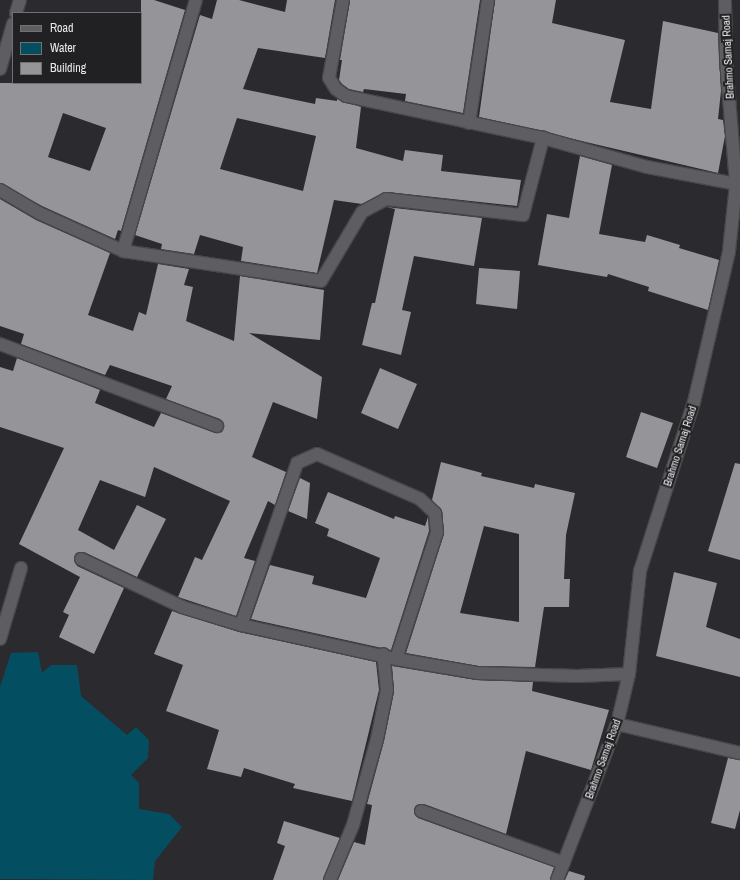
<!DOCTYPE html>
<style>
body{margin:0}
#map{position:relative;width:740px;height:880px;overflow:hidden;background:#2b2a2e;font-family:"Archivo Narrow",sans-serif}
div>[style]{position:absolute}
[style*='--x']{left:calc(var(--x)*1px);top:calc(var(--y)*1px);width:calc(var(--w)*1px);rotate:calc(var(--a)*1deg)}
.water>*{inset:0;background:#034f61}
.building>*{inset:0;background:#959599}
.roads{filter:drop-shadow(1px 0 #474749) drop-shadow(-1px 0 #474749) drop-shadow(0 1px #474749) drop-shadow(0 -1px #474749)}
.minor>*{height:12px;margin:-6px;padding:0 6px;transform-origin:6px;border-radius:6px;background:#5e5d61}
span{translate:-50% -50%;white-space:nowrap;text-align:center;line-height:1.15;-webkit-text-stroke:4px #212124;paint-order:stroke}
.street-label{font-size:11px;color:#eaeaec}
.legend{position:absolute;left:12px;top:12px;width:130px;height:72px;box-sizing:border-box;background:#212124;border:1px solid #717174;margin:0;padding:5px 7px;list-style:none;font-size:12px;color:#eaeaec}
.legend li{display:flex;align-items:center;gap:8px;height:20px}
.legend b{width:20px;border:1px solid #717174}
</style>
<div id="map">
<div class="water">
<div style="clip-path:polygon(38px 652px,42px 673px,51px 665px,77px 665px,81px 696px,127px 735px,136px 727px,149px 740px,148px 758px,131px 775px,139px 783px,139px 809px,169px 814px,182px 827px,155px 861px,153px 880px,0 879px,0 687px,11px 653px)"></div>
</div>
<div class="building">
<div style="clip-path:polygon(evenodd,141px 0,154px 0,185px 10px,121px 231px,118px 230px,115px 239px,42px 206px,0 183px,0 83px,141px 83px,141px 0,63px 113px,106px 128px,90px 171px,48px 157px,63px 113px)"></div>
<div style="clip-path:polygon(evenodd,217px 0,239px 0,285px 12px,287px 0,335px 0,325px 58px,258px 48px,243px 89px,315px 104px,316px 98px,337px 101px,337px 99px,361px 107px,356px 148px,403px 161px,405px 150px,443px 155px,441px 171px,521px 180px,517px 206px,387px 192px,362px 204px,334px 200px,317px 273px,241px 261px,243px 247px,200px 235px,194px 254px,161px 249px,162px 244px,135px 235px,200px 15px,212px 19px,217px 0,237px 118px,316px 136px,303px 191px,220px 169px,237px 118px)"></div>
<div style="clip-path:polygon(350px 0,480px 0,463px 113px,405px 101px,406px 94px,364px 89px,363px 92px,349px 89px,342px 84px,339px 80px,342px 60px,340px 60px)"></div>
<div style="clip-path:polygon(495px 0,556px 0,552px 23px,625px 40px,610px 102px,651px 109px,663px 21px,718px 33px,721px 91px,718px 119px,723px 120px,725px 136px,718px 173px,479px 117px)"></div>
<div style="clip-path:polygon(580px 156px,612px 165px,599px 234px,645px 242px,647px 235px,680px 245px,679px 248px,719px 260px,708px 310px,648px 291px,649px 287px,608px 274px,607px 277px,538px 265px,547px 214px,569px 218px)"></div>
<div style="clip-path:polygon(0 199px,36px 220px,110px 253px,88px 315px,133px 331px,139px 312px,146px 315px,158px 264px,189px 269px,184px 285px,193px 287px,186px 321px,234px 341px,240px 276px,324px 290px,320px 340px,249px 333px,322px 377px,317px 419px,273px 402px,252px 457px,286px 472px,275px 505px,268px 501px,244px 558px,255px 561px,236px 616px,178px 597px,195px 557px,202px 560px,230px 501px,154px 467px,145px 497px,100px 480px,78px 530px,114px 550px,137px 505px,166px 519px,137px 577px,84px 552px,76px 553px,74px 559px,77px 566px,124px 588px,94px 654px,59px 637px,69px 615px,63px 612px,80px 577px,19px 544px,64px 448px,0 427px,0 367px,13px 371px,17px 358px,100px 390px,95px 403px,154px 427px,161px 413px,215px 433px,222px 432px,224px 425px,220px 419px,166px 399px,172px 386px,110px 365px,105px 375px,21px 344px,24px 334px,0 326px)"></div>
<div style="clip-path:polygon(386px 207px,482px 218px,474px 266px,414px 256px,402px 310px,411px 312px,401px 355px,362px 345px,372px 303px,375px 303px,395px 209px)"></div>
<div style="clip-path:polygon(479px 268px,520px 271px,517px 309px,476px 304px)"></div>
<div style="clip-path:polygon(380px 368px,417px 384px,398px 429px,361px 413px)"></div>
<div style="clip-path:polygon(641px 412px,673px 423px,657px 468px,626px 457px)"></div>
<div style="clip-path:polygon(evenodd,441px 462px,482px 473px,481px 476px,534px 488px,535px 484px,575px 493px,566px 535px,564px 579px,570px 579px,569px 607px,544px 607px,535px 667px,478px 666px,406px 653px,444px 534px,442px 512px,432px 500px,441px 462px,484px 526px,519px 534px,519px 622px,460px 613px,484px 526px)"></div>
<div style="clip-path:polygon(735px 463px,740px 464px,740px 560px,708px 551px)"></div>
<div style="clip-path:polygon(300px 478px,310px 483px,307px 519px,288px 511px)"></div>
<div style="clip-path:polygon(328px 492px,394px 519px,395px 516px,425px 526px,428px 517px,429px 531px,391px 650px,251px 619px,270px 565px,314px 576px,312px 584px,366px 598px,380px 558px,327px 536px,329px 529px,315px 523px)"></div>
<div style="clip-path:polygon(674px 572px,717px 583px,706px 627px,740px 639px,740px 677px,656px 656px)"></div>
<div style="clip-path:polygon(172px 611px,239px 632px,376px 662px,379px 690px,352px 801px,293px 788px,295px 784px,244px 768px,241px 777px,207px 769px,219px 730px,166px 711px,183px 665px,154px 654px)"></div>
<div style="clip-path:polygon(392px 666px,476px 680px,533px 682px,532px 691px,609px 710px,591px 770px,526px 751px,506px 834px,424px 804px,417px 805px,414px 809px,418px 818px,554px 867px,550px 880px,338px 880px,354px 842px,365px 845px,372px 805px,367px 804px,384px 741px,394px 692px)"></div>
<div style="clip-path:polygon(728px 758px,740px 760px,740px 810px,735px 829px,711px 823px)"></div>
<div style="clip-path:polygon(284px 821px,340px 838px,323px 880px,273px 880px,285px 846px,277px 843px)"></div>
<div style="clip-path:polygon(569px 871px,585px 876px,584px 880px,565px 880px)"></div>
</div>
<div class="roads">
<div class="minor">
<div style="--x:343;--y:0;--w:79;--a:100.2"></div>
<div style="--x:329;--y:78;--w:13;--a:58"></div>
<div style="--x:336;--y:89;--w:12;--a:35"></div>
<div style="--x:346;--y:96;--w:201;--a:12"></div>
<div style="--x:543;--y:138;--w:108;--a:15.6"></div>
<div style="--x:647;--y:167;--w:91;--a:10.8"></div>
<div style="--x:16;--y:13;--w:14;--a:-73"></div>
<div style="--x:0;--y:69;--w:47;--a:-73.9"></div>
<div style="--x:469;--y:123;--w:124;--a:-81.2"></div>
<div style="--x:0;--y:190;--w:45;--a:30.5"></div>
<div style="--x:39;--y:213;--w:92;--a:24.3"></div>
<div style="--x:123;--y:251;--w:200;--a:8.6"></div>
<div style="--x:321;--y:281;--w:80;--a:-59.3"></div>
<div style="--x:362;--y:212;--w:27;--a:-28"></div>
<div style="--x:386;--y:199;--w:138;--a:6.7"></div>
<div style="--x:523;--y:215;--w:80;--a:-75.4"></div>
<div style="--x:123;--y:251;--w:261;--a:-73.8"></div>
<div style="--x:0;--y:344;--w:232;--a:20.7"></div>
<div style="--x:81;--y:559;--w:112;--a:25.4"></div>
<div style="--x:182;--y:607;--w:62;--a:17"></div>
<div style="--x:241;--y:625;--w:159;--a:12.4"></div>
<div style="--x:396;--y:659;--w:82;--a:9.8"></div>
<div style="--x:477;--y:673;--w:100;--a:1.7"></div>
<div style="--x:577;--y:676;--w:52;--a:-2.2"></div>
<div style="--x:241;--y:625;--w:171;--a:-70.9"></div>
<div style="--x:297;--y:463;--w:22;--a:-24"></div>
<div style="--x:317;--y:454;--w:112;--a:23.6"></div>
<div style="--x:420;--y:499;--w:21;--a:43"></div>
<div style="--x:435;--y:513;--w:19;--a:84"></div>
<div style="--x:437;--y:532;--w:133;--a:107.9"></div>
<div style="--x:0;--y:639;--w:74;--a:-73.5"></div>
<div style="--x:617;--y:724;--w:126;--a:13.3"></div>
<div style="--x:421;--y:811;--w:152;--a:20"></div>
<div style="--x:330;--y:880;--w:60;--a:-67.3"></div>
<div style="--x:353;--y:825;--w:89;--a:-74.4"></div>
<div style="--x:377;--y:739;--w:50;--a:-78.5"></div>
<div style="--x:387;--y:690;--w:36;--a:-96"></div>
<div style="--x:557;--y:880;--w:167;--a:-69"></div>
<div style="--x:617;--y:724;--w:51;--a:-76.5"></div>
<div style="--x:629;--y:674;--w:104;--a:-83.9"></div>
<div style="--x:640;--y:571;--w:177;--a:-72.3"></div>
<div style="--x:694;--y:402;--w:155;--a:-76.9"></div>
<div style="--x:729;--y:251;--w:67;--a:-84"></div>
<div style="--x:736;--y:184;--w:125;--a:-94.6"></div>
<div style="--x:726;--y:59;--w:59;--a:-91"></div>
</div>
</div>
<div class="street-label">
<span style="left:728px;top:57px;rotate:-93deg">Brahmo Samaj Road</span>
<span style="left:680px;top:446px;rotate:-72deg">Brahmo Samaj Road</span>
<span style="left:603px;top:759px;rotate:-70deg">Brahmo Samaj Road</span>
</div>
<ul class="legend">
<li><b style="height:5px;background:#5e5d61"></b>Road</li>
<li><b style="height:11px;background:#034f61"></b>Water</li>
<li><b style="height:11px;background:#959599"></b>Building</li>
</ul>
</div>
